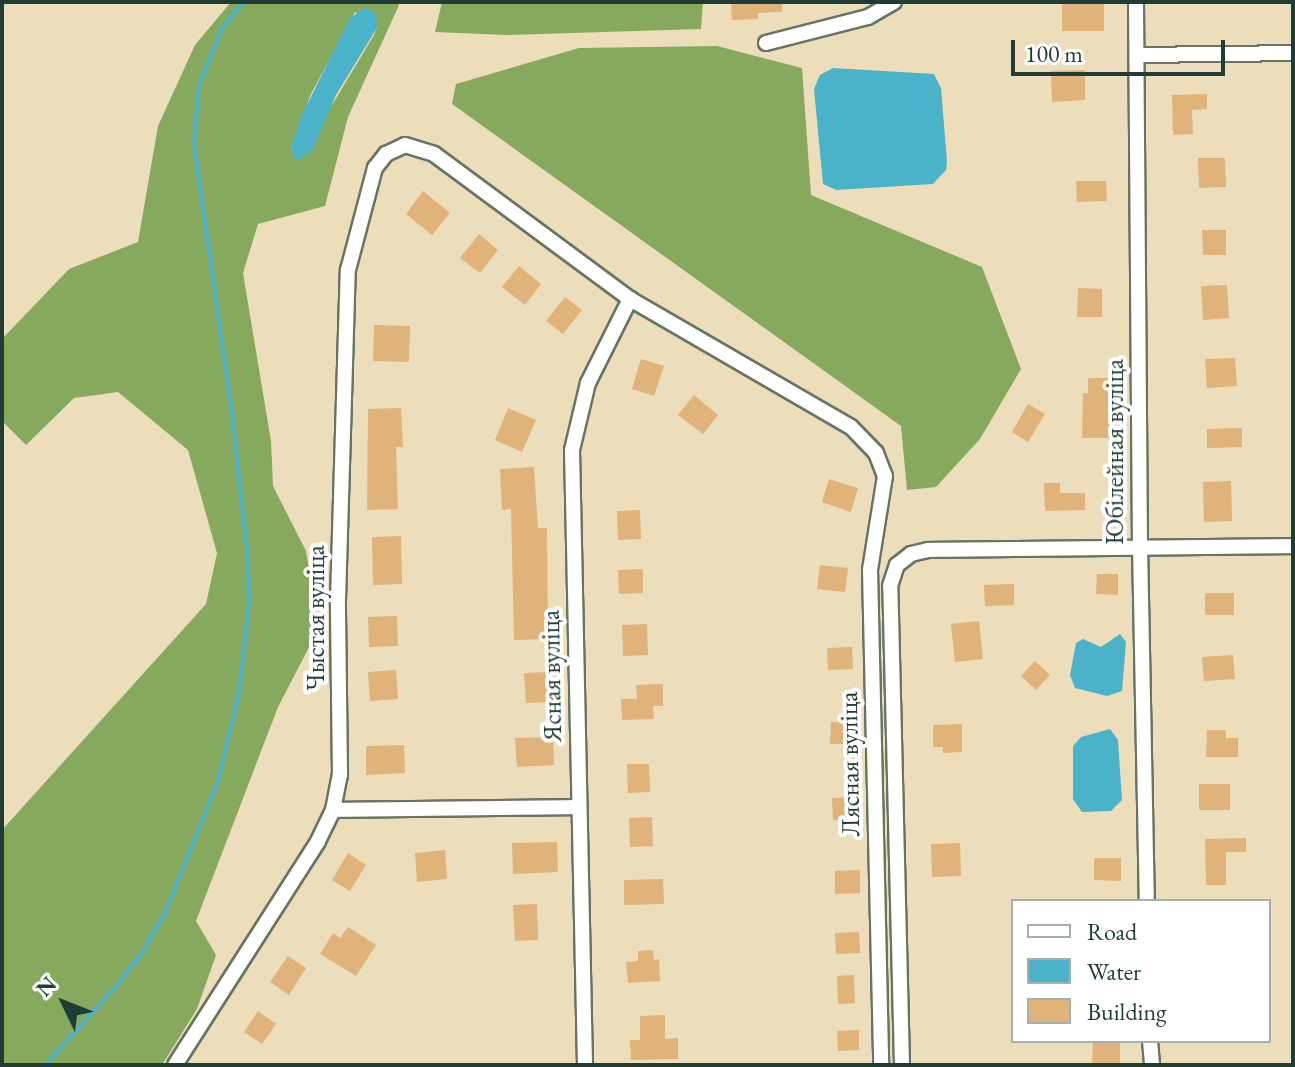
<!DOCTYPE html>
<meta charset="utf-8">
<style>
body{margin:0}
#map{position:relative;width:1295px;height:1067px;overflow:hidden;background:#eddebb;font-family:"EB Garamond",serif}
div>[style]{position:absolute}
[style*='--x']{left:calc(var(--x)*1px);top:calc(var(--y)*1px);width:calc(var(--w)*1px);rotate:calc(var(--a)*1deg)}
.forest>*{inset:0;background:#87a95d}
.water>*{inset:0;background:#4ab3c9}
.stream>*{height:4px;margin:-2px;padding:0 2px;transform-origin:2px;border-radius:2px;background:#4ab3c9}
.building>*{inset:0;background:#dfb37a}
.roads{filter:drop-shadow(2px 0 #677563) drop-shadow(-2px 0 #677563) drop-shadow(0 2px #677563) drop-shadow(0 -2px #677563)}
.street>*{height:14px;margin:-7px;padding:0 7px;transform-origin:7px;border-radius:7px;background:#fff}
span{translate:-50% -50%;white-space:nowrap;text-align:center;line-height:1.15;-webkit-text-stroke:8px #fff;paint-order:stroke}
.street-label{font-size:26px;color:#1f3d34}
.frame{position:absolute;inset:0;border:4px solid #1f3d34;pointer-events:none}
.legend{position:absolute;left:1011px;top:899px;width:260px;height:144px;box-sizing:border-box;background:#fff;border:2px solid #a5b1ae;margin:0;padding:10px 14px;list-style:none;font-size:24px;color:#1f3d34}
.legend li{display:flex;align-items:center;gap:16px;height:40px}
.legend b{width:40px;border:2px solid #a5b1ae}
.north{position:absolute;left:24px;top:963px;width:80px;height:80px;-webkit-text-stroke:6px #fff;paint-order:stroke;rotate:313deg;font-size:22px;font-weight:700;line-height:32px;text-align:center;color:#1f3d34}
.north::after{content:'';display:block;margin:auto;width:28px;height:36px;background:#1f3d34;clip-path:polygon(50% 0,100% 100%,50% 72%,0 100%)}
.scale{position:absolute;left:1011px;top:40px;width:214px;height:36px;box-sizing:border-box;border:4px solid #1f3d34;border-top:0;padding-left:10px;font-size:24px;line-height:28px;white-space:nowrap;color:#1f3d34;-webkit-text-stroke:6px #fff;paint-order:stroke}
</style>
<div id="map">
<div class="forest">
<div style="clip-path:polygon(evenodd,231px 2px,398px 2px,399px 5px,348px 117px,325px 206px,258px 224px,243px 273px,271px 441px,273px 486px,306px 551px,319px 628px,278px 707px,196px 921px,216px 955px,197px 1009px,162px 1065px,2px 1065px,2px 830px,206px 604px,217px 553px,188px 450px,118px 392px,74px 398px,26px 445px,2px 421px,2px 339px,69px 269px,138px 242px,158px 126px,195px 45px,231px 2px,355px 12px,377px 28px,374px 35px,326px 115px,291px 149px,311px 94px,355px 12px)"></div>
<div style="clip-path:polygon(442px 2px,703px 2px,701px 29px,507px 35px,435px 32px)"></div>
<div style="clip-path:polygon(717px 46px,802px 68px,811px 195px,982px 267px,1021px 369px,980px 439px,936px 487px,907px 490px,901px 426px,452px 104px,456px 84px,579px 48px)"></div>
</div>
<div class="water">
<div style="clip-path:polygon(366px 7px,376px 14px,377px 28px,336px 95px,312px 151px,297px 161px,291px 149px,301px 117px,350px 18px)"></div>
<div style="clip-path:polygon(833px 68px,934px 74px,941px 88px,947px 162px,946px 170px,933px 184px,836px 190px,823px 184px,814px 89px,820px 75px)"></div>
<div style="clip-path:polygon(1120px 634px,1126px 642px,1122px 691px,1107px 696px,1075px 688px,1070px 675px,1076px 643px,1083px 639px,1101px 647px)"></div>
<div style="clip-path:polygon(1110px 729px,1118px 740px,1122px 800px,1111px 811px,1082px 812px,1073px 799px,1073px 746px,1081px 737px)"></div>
</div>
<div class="stream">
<div style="--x:45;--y:1065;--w:103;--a:-47.8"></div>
<div style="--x:114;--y:989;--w:47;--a:-51.9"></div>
<div style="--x:143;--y:952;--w:45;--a:-60.6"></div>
<div style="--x:165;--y:913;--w:141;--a:-68"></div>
<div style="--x:218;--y:782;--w:91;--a:-76.7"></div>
<div style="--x:239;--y:693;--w:89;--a:-83.5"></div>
<div style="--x:249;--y:605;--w:47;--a:-91.2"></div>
<div style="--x:248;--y:558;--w:146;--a:-96.3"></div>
<div style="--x:232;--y:413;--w:273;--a:-98"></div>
<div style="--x:194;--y:143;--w:58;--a:-85.1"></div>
<div style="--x:199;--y:85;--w:61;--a:-67.7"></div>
<div style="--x:222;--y:29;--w:34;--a:-52"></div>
</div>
<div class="building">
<div style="clip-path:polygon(731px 2px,782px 2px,782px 12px,758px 13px,758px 19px,732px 20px)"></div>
<div style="clip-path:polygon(1062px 2px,1104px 2px,1104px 31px,1062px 31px)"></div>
<div style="clip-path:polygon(1085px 70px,1085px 100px,1052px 102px,1051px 71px)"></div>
<div style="clip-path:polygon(1207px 94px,1207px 109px,1192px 110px,1193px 134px,1173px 135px,1172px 95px)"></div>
<div style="clip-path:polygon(1198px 158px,1225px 158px,1226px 187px,1199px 188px)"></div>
<div style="clip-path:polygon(1076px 181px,1106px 181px,1107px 201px,1077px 202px)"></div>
<div style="clip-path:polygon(423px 191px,450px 213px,432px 235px,406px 214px)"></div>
<div style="clip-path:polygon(1202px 230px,1226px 230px,1226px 255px,1203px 255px)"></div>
<div style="clip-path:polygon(479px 234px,498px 250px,480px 273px,460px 258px)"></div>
<div style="clip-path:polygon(519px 266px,541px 284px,525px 305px,502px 287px)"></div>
<div style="clip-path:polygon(1227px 285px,1229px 318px,1203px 320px,1201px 286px)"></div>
<div style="clip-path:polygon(1078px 288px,1102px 289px,1102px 317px,1077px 317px)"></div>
<div style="clip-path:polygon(565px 297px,582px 310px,563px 334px,546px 321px)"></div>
<div style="clip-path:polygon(374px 325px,410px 326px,409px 362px,373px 361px)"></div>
<div style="clip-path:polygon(1235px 358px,1237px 386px,1207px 388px,1205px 359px)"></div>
<div style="clip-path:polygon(641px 359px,664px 366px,654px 396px,632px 389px)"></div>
<div style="clip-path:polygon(1088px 378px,1110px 378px,1110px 395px,1116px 395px,1115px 438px,1082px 438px,1083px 393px,1088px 393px)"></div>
<div style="clip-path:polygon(694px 395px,718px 415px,703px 434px,678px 415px)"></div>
<div style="clip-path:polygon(1028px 404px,1045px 414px,1028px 442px,1012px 432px)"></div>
<div style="clip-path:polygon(401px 408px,403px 447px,396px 447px,398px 509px,367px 510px,368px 409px)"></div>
<div style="clip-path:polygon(508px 408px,536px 420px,522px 452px,495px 440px)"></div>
<div style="clip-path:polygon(1242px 428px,1242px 447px,1207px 448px,1207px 429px)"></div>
<div style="clip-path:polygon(534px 467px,538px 528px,547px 528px,548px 639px,514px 640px,511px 509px,502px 510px,500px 469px)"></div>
<div style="clip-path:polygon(829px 479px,858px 488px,851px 512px,822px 502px)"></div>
<div style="clip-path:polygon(1231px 481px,1232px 521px,1204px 522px,1203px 482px)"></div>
<div style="clip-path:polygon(1044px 483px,1060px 483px,1060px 493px,1085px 493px,1085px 510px,1045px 511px)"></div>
<div style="clip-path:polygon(640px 510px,641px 539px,618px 540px,617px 511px)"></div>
<div style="clip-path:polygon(401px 536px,402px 584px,373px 585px,372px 537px)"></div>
<div style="clip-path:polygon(820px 565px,848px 568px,845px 592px,817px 589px)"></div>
<div style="clip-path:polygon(643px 569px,643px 593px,619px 594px,618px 570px)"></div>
<div style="clip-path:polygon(1097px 574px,1118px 574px,1118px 595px,1096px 594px)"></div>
<div style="clip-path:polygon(1014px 584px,1014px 605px,985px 606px,984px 585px)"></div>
<div style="clip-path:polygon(1205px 593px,1234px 593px,1234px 615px,1205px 615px)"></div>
<div style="clip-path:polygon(397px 616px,398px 646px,369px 647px,368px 617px)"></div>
<div style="clip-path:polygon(979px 621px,983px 659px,955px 662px,951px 624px)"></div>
<div style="clip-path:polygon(647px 624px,648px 655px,623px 656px,622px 625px)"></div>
<div style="clip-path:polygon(852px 647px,853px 669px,828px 670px,827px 648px)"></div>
<div style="clip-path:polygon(1233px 655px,1235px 679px,1204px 681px,1202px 657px)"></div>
<div style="clip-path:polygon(1035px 661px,1050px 675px,1036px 690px,1021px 676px)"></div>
<div style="clip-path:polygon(396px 670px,398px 699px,370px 701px,368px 672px)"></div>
<div style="clip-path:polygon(551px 672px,552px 702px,526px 703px,524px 673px)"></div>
<div style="clip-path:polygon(663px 684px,663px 706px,653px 706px,654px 719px,622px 720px,621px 699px,637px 699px,636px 685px)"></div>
<div style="clip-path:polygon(831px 722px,854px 722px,854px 744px,830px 744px)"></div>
<div style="clip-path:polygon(962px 724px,962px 752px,943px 753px,943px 747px,933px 747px,933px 725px)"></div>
<div style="clip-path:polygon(1207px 730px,1226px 730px,1226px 738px,1238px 738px,1238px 757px,1206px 757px)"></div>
<div style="clip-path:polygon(553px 737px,554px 765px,517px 767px,515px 738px)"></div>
<div style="clip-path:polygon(404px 745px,405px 773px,366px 775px,366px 746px)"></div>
<div style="clip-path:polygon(627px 764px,649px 764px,650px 792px,628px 793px)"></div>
<div style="clip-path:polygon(1199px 784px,1230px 784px,1230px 810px,1199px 810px)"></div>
<div style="clip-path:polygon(854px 797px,855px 819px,833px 820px,832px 798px)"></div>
<div style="clip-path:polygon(652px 817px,653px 846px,630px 847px,629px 818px)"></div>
<div style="clip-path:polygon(1246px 838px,1246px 852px,1226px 852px,1226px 885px,1206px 885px,1205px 839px)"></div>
<div style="clip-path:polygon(557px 842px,558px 872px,513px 874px,512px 843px)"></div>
<div style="clip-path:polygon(960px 843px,961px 876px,932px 877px,931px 844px)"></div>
<div style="clip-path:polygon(445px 850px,447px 879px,417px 882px,415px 853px)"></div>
<div style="clip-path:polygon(348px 853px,366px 865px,350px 891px,332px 880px)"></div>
<div style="clip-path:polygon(1094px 858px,1121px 858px,1121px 881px,1094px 880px)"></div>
<div style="clip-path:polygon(860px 870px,860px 893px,835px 894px,835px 871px)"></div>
<div style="clip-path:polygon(663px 879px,664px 904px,624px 905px,624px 880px)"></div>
<div style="clip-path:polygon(537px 904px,538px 940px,515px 941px,513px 905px)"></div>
<div style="clip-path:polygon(348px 927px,376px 945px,356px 976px,320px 954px,333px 933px,340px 938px)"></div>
<div style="clip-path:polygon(859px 932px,860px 953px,836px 954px,835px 933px)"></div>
<div style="clip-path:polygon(653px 950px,654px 960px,659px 959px,660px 981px,628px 983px,626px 962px,638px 961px,638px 951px)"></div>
<div style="clip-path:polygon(288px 956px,306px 968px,289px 995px,270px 982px)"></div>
<div style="clip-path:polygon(854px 975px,855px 1003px,838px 1004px,837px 976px)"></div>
<div style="clip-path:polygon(258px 1011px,276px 1024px,262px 1044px,244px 1032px)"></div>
<div style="clip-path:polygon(665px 1015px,665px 1039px,678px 1038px,678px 1059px,631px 1060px,630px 1040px,640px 1040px,640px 1016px)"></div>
<div style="clip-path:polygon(859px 1030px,859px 1050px,838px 1051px,837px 1031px)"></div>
<div style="clip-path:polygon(1093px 1041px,1120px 1041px,1120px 1065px,1092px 1065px)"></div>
</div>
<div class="roads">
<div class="street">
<div style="--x:1136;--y:2;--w:543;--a:89.58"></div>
<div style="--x:1140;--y:545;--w:356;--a:88.9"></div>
<div style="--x:766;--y:43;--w:105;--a:-14.3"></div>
<div style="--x:868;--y:17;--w:30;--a:-30"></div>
<div style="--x:1137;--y:55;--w:156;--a:-0.7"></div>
<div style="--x:333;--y:810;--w:245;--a:-0.7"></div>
<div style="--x:1150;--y:1041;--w:24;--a:85"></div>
<div style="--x:175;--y:1065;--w:266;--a:-57.4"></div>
<div style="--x:318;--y:841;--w:34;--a:-64"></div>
<div style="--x:333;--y:810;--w:36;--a:-79"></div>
<div style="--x:340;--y:775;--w:175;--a:-90.7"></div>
<div style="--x:338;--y:600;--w:330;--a:-88.3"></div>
<div style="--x:348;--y:270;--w:106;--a:-75.2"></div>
<div style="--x:375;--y:168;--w:18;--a:-52"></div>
<div style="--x:386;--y:154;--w:21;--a:-25"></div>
<div style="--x:405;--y:145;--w:30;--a:17"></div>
<div style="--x:434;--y:154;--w:244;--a:36.5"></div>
<div style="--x:630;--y:299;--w:255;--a:30.1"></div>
<div style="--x:851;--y:427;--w:36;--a:46"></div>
<div style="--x:876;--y:453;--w:25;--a:69"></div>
<div style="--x:885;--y:476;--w:95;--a:99.1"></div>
<div style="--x:870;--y:570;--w:495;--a:88.7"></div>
<div style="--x:585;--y:1065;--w:615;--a:-91.21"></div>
<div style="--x:572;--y:450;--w:69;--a:-76.6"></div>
<div style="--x:588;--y:383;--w:94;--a:-63.4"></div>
<div style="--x:902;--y:1065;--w:479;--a:-91.4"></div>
<div style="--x:890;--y:586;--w:22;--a:-72"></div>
<div style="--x:897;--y:565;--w:18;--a:-38"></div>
<div style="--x:911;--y:554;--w:17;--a:-13"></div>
<div style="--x:928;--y:550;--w:365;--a:-0.6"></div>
</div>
</div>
<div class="street-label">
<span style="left:1115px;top:452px;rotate:-90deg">Юбілейная вуліца</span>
<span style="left:316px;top:618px;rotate:-90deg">Чыстая вуліца</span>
<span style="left:552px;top:676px;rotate:-91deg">Ясная вуліца</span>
<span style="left:850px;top:764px;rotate:-91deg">Лясная вуліца</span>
</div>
<div class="frame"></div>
<ul class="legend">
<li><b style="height:10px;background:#fff"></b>Road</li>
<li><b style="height:22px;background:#4ab3c9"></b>Water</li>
<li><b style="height:22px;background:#dfb37a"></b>Building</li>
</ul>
<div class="north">N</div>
<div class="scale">100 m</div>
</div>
